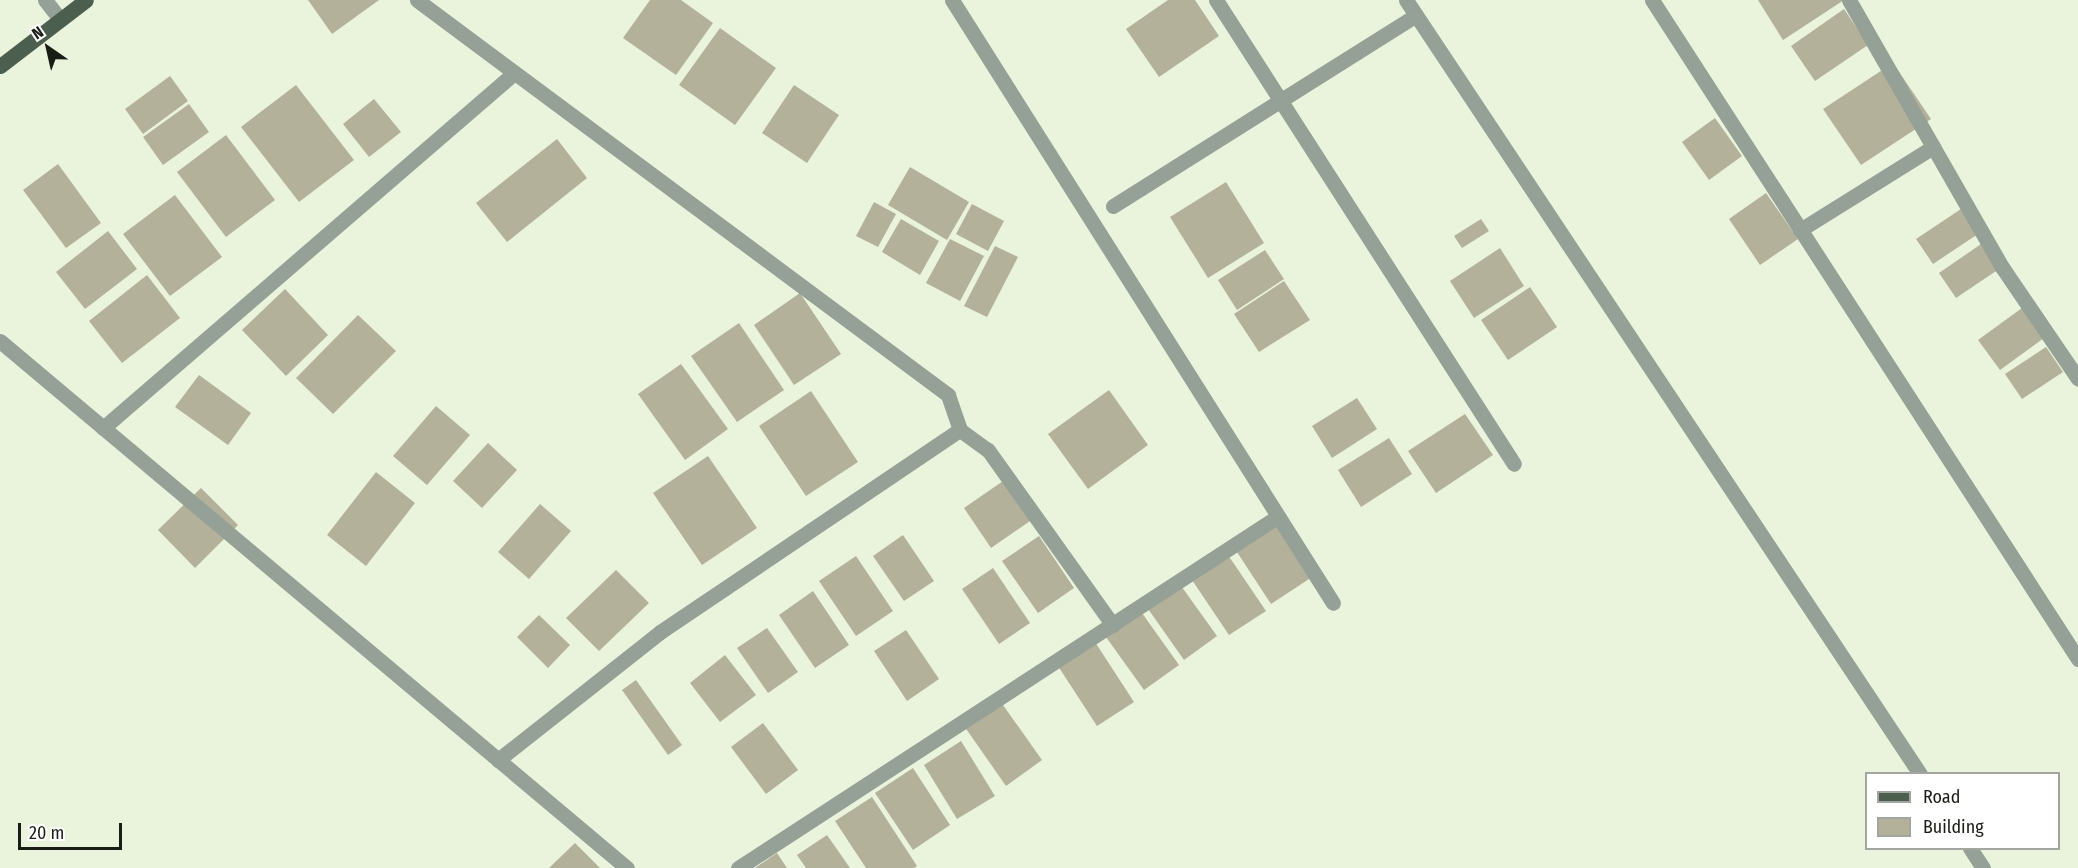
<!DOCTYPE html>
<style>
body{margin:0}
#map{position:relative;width:2078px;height:868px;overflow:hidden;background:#eaf3dc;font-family:"Fira Sans Condensed",sans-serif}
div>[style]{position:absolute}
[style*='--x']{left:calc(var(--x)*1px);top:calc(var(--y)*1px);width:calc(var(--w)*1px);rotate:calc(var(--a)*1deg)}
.building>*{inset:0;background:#b4b19a}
.minor>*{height:15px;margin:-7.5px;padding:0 7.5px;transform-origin:7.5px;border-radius:7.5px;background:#95a096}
.major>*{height:15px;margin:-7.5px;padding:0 7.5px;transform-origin:7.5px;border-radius:7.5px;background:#4c5f4f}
span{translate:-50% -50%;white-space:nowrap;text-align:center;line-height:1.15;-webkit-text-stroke:5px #fff;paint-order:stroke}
.legend{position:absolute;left:1865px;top:772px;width:195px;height:78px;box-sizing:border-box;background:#fff;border:2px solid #a3a5a1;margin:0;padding:8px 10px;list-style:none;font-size:18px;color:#1a1d15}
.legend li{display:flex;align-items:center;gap:12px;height:30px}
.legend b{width:30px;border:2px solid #a3a5a1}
.north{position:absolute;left:18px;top:18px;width:60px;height:60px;-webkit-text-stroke:4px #fff;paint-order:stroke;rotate:326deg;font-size:16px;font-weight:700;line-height:24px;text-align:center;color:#1a1d15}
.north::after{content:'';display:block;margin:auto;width:21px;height:27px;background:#1a1d15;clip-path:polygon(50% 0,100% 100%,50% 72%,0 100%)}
.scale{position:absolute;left:18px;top:823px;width:104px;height:27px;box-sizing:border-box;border:3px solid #1a1d15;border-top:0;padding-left:8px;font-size:18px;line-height:21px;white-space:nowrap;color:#1a1d15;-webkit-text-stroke:4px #fff;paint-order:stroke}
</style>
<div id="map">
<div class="building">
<div style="clip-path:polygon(308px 0,379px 0,332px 34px)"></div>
<div style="clip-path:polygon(650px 0,681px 0,713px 23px,676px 75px,623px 38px)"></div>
<div style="clip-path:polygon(1168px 0,1195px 0,1219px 36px,1159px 77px,1126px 29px)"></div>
<div style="clip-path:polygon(1758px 0,1844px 0,1783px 40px)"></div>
<div style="clip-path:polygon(1844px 9px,1868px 45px,1815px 81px,1791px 46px)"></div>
<div style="clip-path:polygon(720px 28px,776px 68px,735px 125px,679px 85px)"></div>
<div style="clip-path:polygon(1893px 63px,1931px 119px,1861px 165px,1823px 109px)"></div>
<div style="clip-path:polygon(170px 76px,188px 101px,143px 134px,125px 109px)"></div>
<div style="clip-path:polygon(296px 85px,354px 160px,299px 202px,241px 127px)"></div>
<div style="clip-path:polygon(794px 85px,839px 115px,807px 163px,762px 133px)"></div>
<div style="clip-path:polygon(374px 99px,401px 132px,369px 157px,343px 124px)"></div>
<div style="clip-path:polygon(189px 104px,209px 132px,163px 165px,143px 137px)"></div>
<div style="clip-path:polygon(1715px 118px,1742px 156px,1709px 180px,1682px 142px)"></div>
<div style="clip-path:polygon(226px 135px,275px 200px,226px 237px,177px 172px)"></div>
<div style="clip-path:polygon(557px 139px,587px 178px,507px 242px,476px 203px)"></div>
<div style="clip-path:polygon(58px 164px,101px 223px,66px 248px,23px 190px)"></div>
<div style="clip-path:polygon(910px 167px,969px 202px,947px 240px,888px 205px)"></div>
<div style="clip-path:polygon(1226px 182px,1264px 243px,1208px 278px,1170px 217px)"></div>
<div style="clip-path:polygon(1766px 193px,1798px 239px,1760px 265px,1729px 219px)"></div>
<div style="clip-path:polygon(175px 195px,222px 257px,170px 296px,123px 234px)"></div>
<div style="clip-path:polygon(874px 202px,896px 214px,878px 247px,856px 236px)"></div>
<div style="clip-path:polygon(972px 204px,1004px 221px,988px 251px,956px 234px)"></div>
<div style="clip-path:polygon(1961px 209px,1978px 234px,1933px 264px,1916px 239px)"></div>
<div style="clip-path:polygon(901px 219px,939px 241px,920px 275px,882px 252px)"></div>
<div style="clip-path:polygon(1481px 219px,1489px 231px,1462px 248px,1454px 236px)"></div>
<div style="clip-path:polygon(108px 231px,137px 269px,85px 309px,56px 272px)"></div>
<div style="clip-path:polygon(950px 239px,984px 256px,960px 301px,926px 283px)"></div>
<div style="clip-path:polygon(1984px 242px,2002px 267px,1956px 298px,1939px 273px)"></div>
<div style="clip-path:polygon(995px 246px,1018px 257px,987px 317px,964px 306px)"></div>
<div style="clip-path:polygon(1500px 248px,1524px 286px,1474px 318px,1450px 281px)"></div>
<div style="clip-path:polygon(1265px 250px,1284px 279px,1237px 310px,1218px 280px)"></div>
<div style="clip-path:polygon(147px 275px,180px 318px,122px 363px,89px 321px)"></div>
<div style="clip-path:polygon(1284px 281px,1310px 320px,1259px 352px,1234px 314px)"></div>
<div style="clip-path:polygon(1530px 287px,1557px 327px,1508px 360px,1481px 320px)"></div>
<div style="clip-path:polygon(285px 289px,328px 335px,286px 376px,242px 330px)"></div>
<div style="clip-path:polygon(800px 293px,841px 354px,794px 385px,754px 325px)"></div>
<div style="clip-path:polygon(2022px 308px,2044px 338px,2000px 370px,1978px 340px)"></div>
<div style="clip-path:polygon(358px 315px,396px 351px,333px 414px,296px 378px)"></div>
<div style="clip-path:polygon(739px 323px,784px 390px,737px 422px,691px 356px)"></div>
<div style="clip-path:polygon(2046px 347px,2063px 372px,2022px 399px,2005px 374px)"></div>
<div style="clip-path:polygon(681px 364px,728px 429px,685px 460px,638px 394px)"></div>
<div style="clip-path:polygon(199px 375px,251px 413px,228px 445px,175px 407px)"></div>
<div style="clip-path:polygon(1109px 390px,1148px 445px,1088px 489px,1048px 434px)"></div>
<div style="clip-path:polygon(811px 391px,858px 462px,806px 496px,759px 426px)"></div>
<div style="clip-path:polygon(1357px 398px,1377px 429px,1332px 458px,1312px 426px)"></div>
<div style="clip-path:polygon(436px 406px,470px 435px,427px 485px,393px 456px)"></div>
<div style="clip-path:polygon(1465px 414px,1493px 455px,1436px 493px,1408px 451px)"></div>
<div style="clip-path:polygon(1389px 438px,1412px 474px,1361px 507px,1338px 470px)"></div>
<div style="clip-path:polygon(488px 443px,517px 470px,482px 508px,453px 481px)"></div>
<div style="clip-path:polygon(708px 456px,757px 528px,702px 565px,653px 493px)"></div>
<div style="clip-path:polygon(376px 472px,415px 503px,366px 566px,327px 535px)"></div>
<div style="clip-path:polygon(1006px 479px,1033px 519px,991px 548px,964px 508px)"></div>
<div style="clip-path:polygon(201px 488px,238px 525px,195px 568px,158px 530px)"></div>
<div style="clip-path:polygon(540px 504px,571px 531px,529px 579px,498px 552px)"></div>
<div style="clip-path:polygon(1274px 519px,1312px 577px,1271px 604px,1233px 546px)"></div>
<div style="clip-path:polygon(903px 535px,934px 581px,904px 601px,873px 556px)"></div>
<div style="clip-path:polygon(1039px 536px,1074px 588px,1038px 613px,1002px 561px)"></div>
<div style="clip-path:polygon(1226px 552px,1266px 611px,1229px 635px,1190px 577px)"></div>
<div style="clip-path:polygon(856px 556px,893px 611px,856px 636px,819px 581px)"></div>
<div style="clip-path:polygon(993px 568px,1030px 623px,999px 644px,962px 589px)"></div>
<div style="clip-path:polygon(616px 570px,649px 603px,599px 651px,566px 618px)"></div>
<div style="clip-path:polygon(1179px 583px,1217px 636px,1184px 660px,1146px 606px)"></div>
<div style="clip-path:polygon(813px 591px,849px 645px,815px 668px,779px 615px)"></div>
<div style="clip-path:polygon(1142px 613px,1179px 665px,1144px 690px,1106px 637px)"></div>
<div style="clip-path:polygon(539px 615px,570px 645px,548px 668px,517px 637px)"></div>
<div style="clip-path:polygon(767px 628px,798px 672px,768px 693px,737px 648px)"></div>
<div style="clip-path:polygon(906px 630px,939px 679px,907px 701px,874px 651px)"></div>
<div style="clip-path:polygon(1095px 642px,1134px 702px,1097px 726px,1058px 666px)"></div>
<div style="clip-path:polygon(725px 655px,756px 695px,720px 722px,690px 683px)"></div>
<div style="clip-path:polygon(636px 680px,682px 745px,668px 755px,622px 690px)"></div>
<div style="clip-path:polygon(998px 698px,1042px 760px,1006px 786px,962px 723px)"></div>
<div style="clip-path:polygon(763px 723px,798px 770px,766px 794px,731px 747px)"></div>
<div style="clip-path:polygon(961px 741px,995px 796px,957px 819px,924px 765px)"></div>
<div style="clip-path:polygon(913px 768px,950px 825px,913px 850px,875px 793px)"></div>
<div style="clip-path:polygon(872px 797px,917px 866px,914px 868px,866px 868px,835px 821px)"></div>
<div style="clip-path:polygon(827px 835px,850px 868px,806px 868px,797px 855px)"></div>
<div style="clip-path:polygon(575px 843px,600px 868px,549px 868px)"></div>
<div style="clip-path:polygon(777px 853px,787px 868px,755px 868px)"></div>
</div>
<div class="minor">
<div style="--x:45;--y:0;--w:24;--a:52"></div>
<div style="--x:417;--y:0;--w:662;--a:36.64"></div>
<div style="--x:948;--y:395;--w:37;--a:71"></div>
<div style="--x:960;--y:430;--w:34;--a:36"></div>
<div style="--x:988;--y:450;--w:215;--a:54.5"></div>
<div style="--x:952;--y:0;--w:713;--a:57.71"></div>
<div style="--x:1216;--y:0;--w:551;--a:57.29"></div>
<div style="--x:1406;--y:0;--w:929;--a:56.41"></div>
<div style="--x:1652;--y:0;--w:785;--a:57.12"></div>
<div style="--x:1849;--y:0;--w:308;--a:60.2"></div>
<div style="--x:2002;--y:267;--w:135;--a:55.8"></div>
<div style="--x:1113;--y:206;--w:358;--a:-32.2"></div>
<div style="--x:1800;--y:230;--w:157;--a:-32"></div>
<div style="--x:0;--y:341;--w:819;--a:40.05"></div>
<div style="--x:103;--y:428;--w:542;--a:-40.81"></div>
<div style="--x:498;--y:760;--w:206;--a:-38.3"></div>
<div style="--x:660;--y:632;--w:362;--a:-34"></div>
<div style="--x:1970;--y:848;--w:24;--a:57"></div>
<div style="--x:738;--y:868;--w:640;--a:-33.07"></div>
</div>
<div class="major">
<div style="--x:0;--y:66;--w:108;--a:-37.5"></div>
</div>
<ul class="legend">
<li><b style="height:8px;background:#4c5f4f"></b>Road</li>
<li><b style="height:16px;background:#b4b19a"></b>Building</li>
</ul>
<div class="north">N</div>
<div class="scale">20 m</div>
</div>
